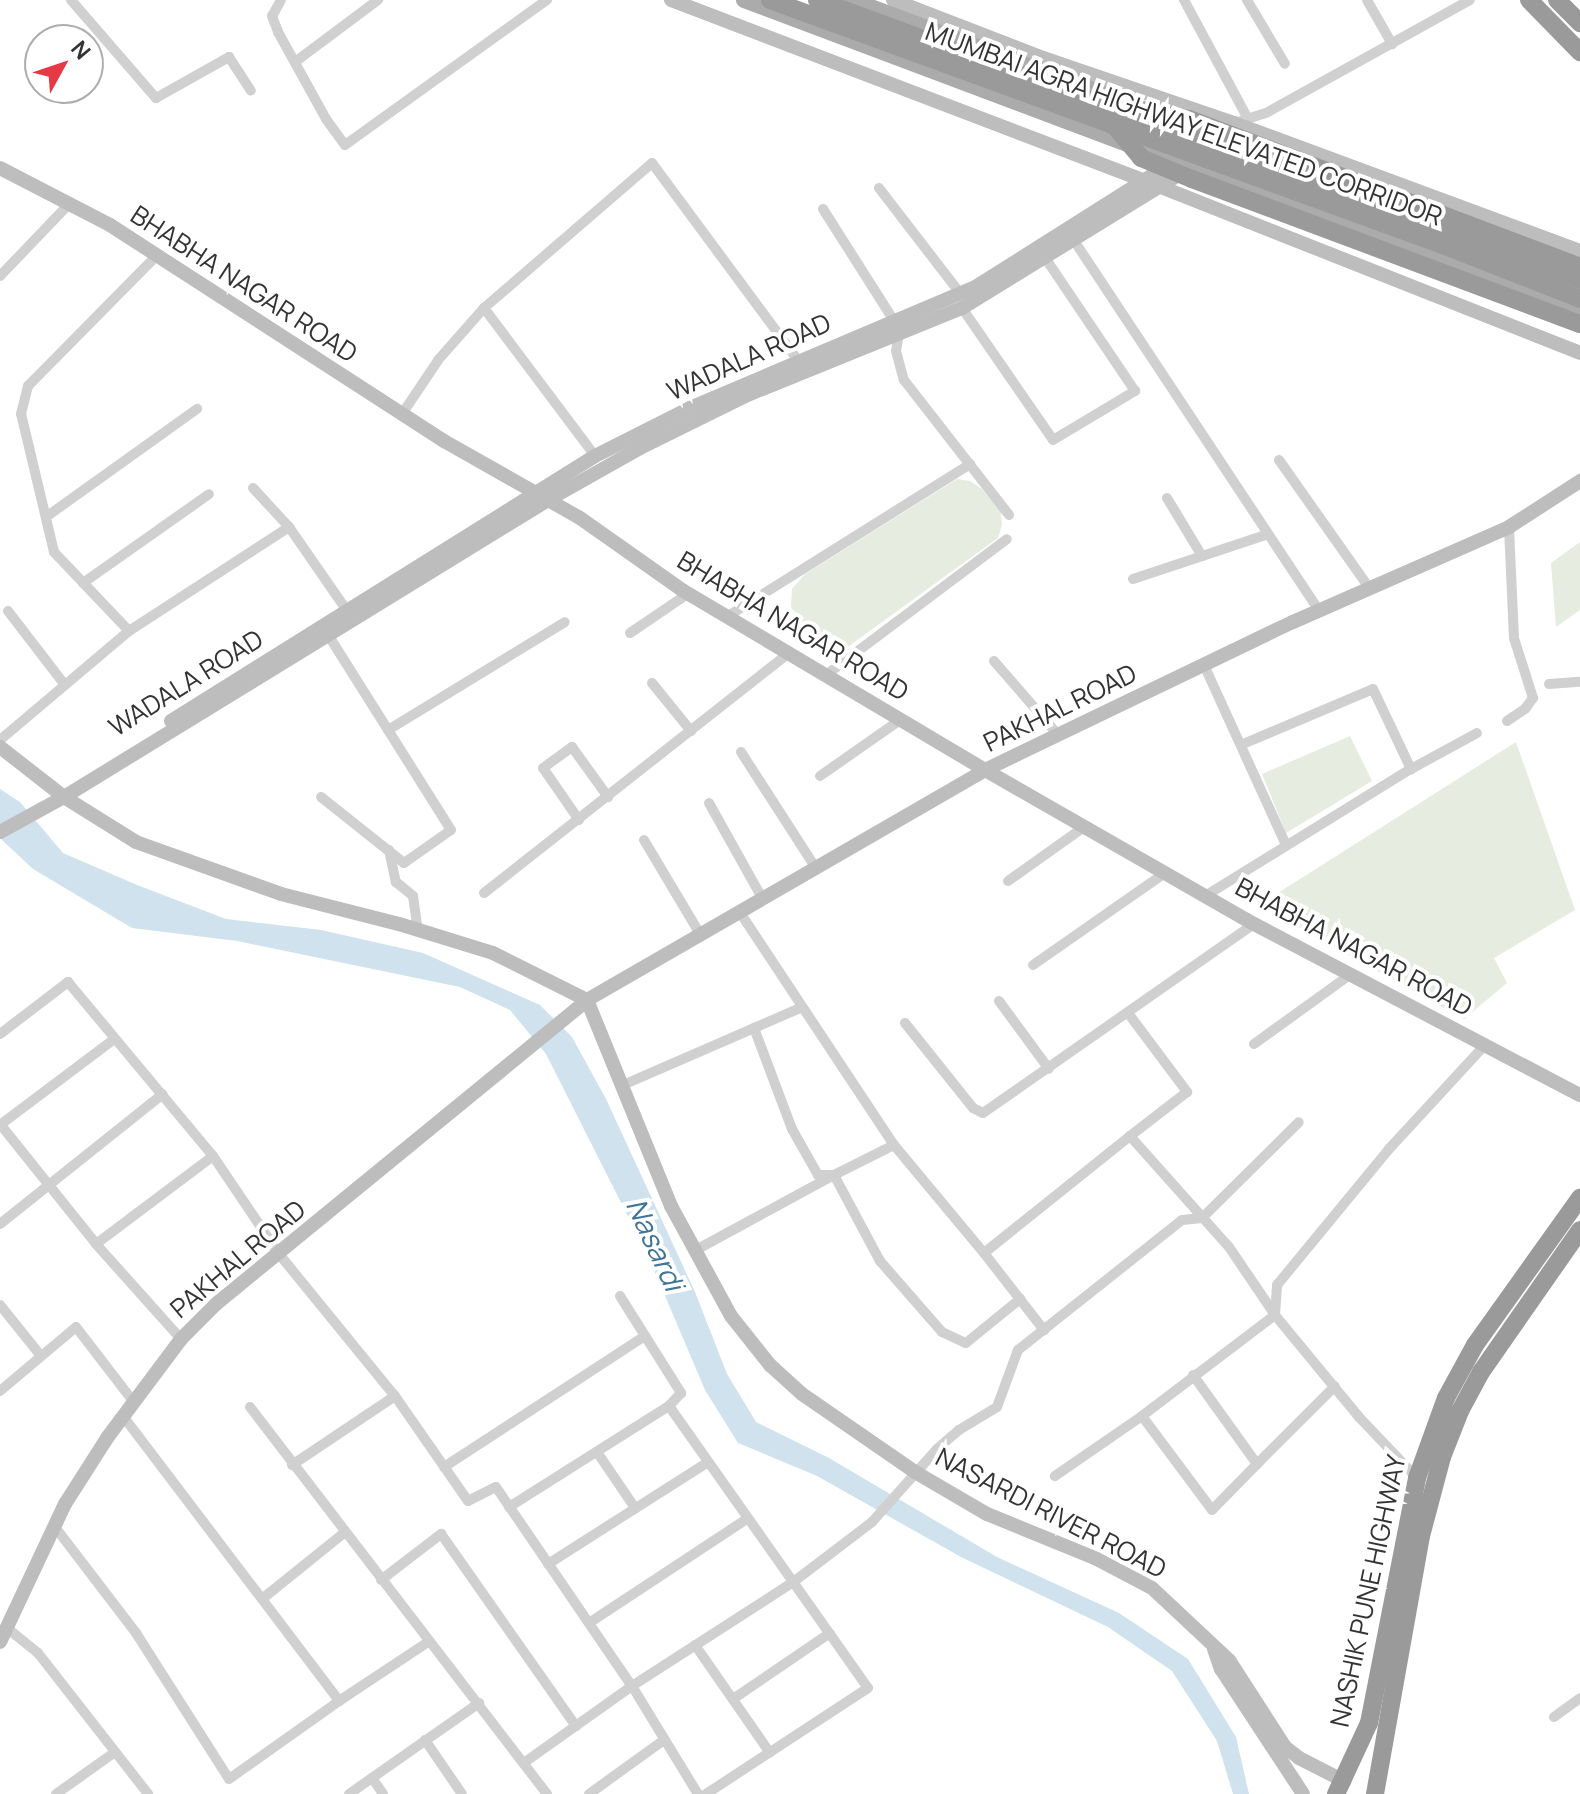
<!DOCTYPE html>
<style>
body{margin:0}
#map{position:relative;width:1580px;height:1794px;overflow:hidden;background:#fff;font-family:Manrope,sans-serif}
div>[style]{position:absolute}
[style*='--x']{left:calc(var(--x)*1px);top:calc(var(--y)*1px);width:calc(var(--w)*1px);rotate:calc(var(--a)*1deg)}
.green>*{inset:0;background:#e6ecdf}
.water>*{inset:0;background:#cfe2ee}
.street>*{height:10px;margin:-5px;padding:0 5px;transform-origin:5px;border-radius:5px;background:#d0d0d0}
.secondary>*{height:14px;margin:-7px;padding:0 7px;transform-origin:7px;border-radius:7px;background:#bdbdbd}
.primary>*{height:16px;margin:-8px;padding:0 8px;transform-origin:8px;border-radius:8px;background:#ababab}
.highway>*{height:18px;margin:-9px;padding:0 9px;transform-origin:9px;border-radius:9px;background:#9a9a9a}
span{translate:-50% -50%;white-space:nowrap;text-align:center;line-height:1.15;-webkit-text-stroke:8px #fff;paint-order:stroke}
.street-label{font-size:26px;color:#333}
.water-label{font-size:28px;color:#3f7597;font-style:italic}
.north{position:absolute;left:24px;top:24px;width:80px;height:80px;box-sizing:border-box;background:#fff;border:2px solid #adadad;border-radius:50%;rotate:50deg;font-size:22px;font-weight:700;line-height:32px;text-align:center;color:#333}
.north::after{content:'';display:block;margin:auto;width:28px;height:36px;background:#e63946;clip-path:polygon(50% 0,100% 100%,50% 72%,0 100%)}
</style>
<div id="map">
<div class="green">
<div style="clip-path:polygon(957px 479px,970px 481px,982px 489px,1001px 512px,1002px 525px,998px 538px,849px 646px,831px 649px,808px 637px,796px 624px,791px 606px,792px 589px,805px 574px)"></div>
<div style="clip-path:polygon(1580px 542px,1580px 610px,1556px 627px,1551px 563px)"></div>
<div style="clip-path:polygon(1350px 736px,1372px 781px,1286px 833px,1262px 774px)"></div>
<div style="clip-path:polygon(1516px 742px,1575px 910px,1494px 958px,1507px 983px,1464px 1019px,1259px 905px)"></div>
</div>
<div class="water">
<div style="clip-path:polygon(0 789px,20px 802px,63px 853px,137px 885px,226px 919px,321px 930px,423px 953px,540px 1005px,572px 1037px,606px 1099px,695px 1292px,727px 1374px,756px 1422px,829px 1458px,997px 1557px,1119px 1613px,1188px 1659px,1236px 1737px,1249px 1794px,1233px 1794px,1217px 1741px,1172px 1671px,1108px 1627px,961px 1557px,817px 1476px,738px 1443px,705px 1390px,649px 1258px,546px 1054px,510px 1010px,460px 987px,237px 941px,132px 928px,33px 869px,0 838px)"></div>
</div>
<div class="street">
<div style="--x:71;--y:0;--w:130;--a:49.1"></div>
<div style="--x:156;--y:98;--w:84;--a:-29.3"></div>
<div style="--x:229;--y:57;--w:40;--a:57.1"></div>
<div style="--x:281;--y:0;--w:18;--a:119"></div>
<div style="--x:272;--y:16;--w:17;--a:69"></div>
<div style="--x:278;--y:32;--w:99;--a:61.1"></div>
<div style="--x:326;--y:119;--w:32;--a:54"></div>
<div style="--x:345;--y:145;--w:249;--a:-35.7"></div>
<div style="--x:1184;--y:0;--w:135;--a:61.7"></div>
<div style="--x:1247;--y:0;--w:74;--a:59.3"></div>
<div style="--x:1367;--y:0;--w:51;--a:60.4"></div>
<div style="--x:295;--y:62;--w:104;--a:-36.8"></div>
<div style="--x:1235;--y:123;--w:33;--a:-18"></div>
<div style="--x:1266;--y:113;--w:233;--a:-29"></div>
<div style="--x:879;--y:188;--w:131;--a:52.4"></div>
<div style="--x:823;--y:209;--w:133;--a:57.6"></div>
<div style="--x:1075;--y:242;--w:442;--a:56.5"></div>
<div style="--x:0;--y:276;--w:98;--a:-46.2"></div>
<div style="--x:484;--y:308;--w:185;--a:53.1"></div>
<div style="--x:962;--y:308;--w:160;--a:55.4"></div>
<div style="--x:1053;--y:440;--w:96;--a:-30.9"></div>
<div style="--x:1135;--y:391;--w:159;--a:-124"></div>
<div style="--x:899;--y:334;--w:17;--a:100"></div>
<div style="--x:896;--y:351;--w:30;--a:75"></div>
<div style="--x:904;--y:380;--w:171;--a:52.1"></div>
<div style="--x:402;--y:414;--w:66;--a:-56.1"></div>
<div style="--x:439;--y:359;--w:68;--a:-48.6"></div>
<div style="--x:484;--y:308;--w:222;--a:-40.8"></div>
<div style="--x:652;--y:163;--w:250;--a:53.5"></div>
<div style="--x:1279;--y:460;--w:158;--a:54.8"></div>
<div style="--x:253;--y:488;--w:53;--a:47.3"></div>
<div style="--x:1167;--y:498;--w:68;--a:58.9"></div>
<div style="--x:46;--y:517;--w:186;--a:-35.6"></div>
<div style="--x:1133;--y:579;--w:142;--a:-18.4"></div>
<div style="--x:83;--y:583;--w:154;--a:-35.2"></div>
<div style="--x:8;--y:611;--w:93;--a:52.4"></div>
<div style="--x:728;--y:616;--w:286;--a:-32.1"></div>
<div style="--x:129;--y:631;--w:191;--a:-33"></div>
<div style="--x:289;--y:527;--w:107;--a:55.3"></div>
<div style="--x:630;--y:633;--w:71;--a:-34.1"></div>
<div style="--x:994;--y:661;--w:98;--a:49.1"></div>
<div style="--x:1204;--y:665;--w:198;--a:65.5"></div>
<div style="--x:826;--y:675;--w:226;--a:-36.9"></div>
<div style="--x:652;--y:683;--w:62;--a:50.9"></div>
<div style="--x:1549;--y:684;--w:31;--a:-4"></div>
<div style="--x:1507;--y:721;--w:22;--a:-34"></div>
<div style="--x:1525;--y:709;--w:14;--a:-54"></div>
<div style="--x:1533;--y:698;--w:63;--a:-107.6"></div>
<div style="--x:1514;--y:638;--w:111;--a:-92.6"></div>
<div style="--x:388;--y:730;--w:207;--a:-31.4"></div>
<div style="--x:0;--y:740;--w:169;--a:-40.2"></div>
<div style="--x:129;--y:631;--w:109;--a:-133.5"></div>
<div style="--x:54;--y:552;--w:142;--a:-103.4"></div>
<div style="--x:21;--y:414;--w:29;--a:-76"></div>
<div style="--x:28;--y:386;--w:181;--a:-45.4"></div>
<div style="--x:1243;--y:744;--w:141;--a:-22.9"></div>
<div style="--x:1373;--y:689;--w:89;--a:64.6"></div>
<div style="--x:741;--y:752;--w:137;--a:57.2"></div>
<div style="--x:820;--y:776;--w:98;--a:-35"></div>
<div style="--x:321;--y:797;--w:106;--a:38.5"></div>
<div style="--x:404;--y:863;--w:57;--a:-35.1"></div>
<div style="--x:451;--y:830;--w:231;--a:-122.2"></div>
<div style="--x:709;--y:803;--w:109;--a:60.8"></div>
<div style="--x:579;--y:820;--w:63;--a:-124.7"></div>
<div style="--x:543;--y:768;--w:36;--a:-36"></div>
<div style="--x:572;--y:747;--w:62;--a:54.2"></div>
<div style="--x:644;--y:840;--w:109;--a:59.2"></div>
<div style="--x:389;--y:850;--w:33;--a:78"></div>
<div style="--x:396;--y:882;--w:22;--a:39"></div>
<div style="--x:413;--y:896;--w:34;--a:82"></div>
<div style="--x:1008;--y:881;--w:93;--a:-35.4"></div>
<div style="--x:484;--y:893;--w:388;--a:-38.2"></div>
<div style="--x:1205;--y:896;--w:242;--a:-31.7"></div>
<div style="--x:1411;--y:769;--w:75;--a:-28.6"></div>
<div style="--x:739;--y:911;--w:281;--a:56.5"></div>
<div style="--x:894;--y:1145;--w:141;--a:50.2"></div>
<div style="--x:984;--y:1253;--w:187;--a:-38.7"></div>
<div style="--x:1130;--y:1136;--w:149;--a:48.3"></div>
<div style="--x:1229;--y:1247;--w:82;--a:55.9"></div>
<div style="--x:1275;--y:1315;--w:167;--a:142.8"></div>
<div style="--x:1142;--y:1416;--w:106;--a:145.4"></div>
<div style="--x:1033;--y:965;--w:161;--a:-34.9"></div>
<div style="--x:999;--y:1001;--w:84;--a:53.7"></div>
<div style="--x:1128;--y:1013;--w:99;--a:53.2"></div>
<div style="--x:1187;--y:1092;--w:72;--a:142.3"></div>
<div style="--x:905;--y:1023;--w:109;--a:51.3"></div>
<div style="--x:973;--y:1108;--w:11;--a:27"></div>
<div style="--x:983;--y:1113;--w:330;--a:-34.9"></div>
<div style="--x:754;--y:1028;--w:108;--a:69.4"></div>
<div style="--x:792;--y:1129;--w:53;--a:60.5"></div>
<div style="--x:818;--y:1175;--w:16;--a:0"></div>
<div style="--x:834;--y:1175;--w:67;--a:-26.6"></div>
<div style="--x:0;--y:1034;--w:86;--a:-37.4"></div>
<div style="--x:68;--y:982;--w:226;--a:50.2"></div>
<div style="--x:213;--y:1156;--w:118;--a:56"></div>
<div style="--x:279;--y:1254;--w:183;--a:50.8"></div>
<div style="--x:395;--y:1396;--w:128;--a:55.2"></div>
<div style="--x:468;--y:1501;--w:31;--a:-27"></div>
<div style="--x:496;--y:1487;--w:241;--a:55.7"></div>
<div style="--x:632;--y:1686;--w:127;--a:58.6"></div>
<div style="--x:1254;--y:1044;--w:120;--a:-35.8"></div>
<div style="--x:623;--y:1085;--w:193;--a:-23.5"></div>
<div style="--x:0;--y:1124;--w:154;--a:51.3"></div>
<div style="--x:96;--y:1244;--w:127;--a:48.2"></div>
<div style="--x:0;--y:1125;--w:141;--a:-37"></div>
<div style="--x:0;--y:1224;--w:208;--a:-38.6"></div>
<div style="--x:96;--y:1244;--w:146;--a:-36.9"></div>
<div style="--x:694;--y:1251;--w:159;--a:-28.5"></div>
<div style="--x:834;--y:1175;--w:98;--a:61.9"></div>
<div style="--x:880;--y:1261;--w:94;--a:48.9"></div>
<div style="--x:942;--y:1332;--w:26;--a:25"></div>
<div style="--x:966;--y:1343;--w:70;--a:-39.2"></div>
<div style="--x:984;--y:1253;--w:98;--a:52.1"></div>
<div style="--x:620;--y:1296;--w:115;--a:57.8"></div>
<div style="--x:681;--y:1393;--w:18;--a:133"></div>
<div style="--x:669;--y:1406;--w:345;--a:54.8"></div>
<div style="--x:868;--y:1688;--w:194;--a:146.8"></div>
<div style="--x:0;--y:1305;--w:65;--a:51.2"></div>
<div style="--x:1193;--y:1375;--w:110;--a:54.3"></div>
<div style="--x:1257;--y:1464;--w:110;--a:-45"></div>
<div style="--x:0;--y:1391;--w:99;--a:-40.1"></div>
<div style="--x:76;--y:1327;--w:93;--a:52.4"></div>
<div style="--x:250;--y:1407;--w:488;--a:52.5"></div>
<div style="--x:123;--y:1416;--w:358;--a:52.8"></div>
<div style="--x:339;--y:1701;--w:107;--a:-33.5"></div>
<div style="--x:1142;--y:1416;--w:117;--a:53.3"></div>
<div style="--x:1212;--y:1510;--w:64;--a:-45.6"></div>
<div style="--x:597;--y:1452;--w:68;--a:55.8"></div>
<div style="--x:292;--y:1465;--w:124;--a:-33.8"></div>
<div style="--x:444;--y:1467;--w:240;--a:-33.1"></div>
<div style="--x:1417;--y:1478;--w:84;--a:-133.6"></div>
<div style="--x:1359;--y:1417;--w:132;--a:-129.5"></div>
<div style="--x:1275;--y:1315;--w:30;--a:-86"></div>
<div style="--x:1277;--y:1285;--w:176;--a:-50.5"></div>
<div style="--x:1389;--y:1149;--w:143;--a:-47.3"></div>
<div style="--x:509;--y:1507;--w:189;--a:-32.3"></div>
<div style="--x:55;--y:1527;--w:133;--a:52.6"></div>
<div style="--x:136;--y:1633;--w:173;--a:57.5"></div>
<div style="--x:229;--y:1779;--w:135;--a:-35.3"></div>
<div style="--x:548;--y:1564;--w:190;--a:-32.5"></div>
<div style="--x:381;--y:1580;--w:76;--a:-37.5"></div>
<div style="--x:441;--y:1534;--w:235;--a:54.9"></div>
<div style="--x:262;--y:1599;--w:105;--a:-38.8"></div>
<div style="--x:589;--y:1623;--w:189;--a:-33.4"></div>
<div style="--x:7;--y:1628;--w:40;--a:39"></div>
<div style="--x:38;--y:1653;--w:179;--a:52"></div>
<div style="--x:695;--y:1645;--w:131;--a:55.2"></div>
<div style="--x:733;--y:1699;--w:117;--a:-34.2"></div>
<div style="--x:1554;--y:1717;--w:32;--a:-36"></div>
<div style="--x:425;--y:1740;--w:65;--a:55.6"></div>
<div style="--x:525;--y:1762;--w:131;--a:-35.4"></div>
<div style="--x:632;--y:1686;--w:190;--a:-32.8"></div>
<div style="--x:792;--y:1583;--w:101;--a:-37.3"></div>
<div style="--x:872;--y:1522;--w:98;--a:-48.3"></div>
<div style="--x:937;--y:1449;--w:29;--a:-41"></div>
<div style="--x:959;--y:1430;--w:44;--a:-31.2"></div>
<div style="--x:997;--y:1407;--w:61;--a:-69.8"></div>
<div style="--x:1018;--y:1350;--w:209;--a:-38.4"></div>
<div style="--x:1182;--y:1220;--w:20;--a:-6"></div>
<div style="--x:1202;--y:1218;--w:136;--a:-44.7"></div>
<div style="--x:372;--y:1778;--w:19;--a:55"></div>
<div style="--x:56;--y:1794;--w:72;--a:-35.4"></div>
<div style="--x:349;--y:1794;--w:159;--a:-35"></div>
<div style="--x:589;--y:1794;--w:92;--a:-35.8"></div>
</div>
<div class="secondary">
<div style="--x:671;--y:0;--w:524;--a:20.89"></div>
<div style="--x:1161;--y:187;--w:451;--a:21.6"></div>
<div style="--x:893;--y:0;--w:161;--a:21.1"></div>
<div style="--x:1043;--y:58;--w:202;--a:18.8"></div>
<div style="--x:1234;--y:123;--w:369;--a:20.3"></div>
<div style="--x:0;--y:168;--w:124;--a:27.4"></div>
<div style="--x:110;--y:225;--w:398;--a:32.9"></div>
<div style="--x:444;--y:441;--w:156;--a:29.5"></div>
<div style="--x:580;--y:518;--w:125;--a:35.2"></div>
<div style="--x:682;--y:590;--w:352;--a:30.7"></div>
<div style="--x:985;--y:770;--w:310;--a:29.8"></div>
<div style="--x:1254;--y:924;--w:368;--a:27.7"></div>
<div style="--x:171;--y:721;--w:500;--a:-32.01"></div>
<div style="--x:595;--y:456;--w:106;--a:-26.8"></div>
<div style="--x:690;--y:408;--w:312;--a:-23"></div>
<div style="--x:977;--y:286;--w:228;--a:-32.3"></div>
<div style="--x:0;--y:747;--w:81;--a:38"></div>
<div style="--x:64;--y:797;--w:85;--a:32"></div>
<div style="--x:136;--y:842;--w:154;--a:19.7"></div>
<div style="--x:281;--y:894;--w:122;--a:14.3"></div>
<div style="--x:399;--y:924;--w:98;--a:17.1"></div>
<div style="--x:493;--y:953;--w:105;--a:26.6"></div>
<div style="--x:587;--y:1000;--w:222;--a:67.8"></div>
<div style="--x:671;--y:1206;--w:125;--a:61.4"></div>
<div style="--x:731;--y:1316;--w:63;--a:51.5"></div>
<div style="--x:770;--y:1365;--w:43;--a:42.2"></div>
<div style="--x:802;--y:1394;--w:137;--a:34.6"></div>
<div style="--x:915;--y:1472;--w:83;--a:30.3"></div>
<div style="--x:987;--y:1514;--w:117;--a:22.2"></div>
<div style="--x:1095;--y:1558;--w:64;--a:27.8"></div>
<div style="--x:1152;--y:1588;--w:105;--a:43.1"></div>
<div style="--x:1229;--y:1660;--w:103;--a:57.2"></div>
<div style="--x:1285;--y:1747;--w:18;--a:38"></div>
<div style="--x:1299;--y:1758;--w:51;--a:27.1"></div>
<div style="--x:0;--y:832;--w:73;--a:-28.7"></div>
<div style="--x:64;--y:797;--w:568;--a:-31.53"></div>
<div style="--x:548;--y:500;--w:106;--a:-29.5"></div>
<div style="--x:640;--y:448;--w:117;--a:-26.3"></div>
<div style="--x:745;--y:396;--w:234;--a:-22.1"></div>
<div style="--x:962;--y:308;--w:262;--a:-31.6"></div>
<div style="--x:0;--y:1642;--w:153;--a:-64.8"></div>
<div style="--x:65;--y:1504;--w:78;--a:-57.5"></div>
<div style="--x:107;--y:1438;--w:124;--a:-53.2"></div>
<div style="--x:181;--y:1339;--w:49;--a:-45"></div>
<div style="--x:216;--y:1304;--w:480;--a:-39.3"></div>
<div style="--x:587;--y:1000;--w:460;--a:-30"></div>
<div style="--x:985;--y:770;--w:342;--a:-25.7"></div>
<div style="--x:1293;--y:622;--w:236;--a:-23.7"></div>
<div style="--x:1509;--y:527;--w:85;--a:-32.9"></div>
<div style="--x:1214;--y:1649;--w:21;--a:71"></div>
<div style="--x:1221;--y:1669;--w:149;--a:56.7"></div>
</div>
<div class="primary">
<div style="--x:744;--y:0;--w:893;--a:20.59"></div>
<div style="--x:852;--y:0;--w:326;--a:20.5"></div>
</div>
<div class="highway">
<div style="--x:770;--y:0;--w:713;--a:20.01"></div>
<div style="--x:1440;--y:244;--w:150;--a:21.4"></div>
<div style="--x:817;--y:0;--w:813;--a:20.15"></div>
<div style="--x:1529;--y:0;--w:73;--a:45.6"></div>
<div style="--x:1557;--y:0;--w:33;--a:45"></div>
<div style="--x:1146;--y:112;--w:44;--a:9.2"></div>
<div style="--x:1189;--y:119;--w:418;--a:20.7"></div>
<div style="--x:1117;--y:129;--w:38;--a:50"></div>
<div style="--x:1141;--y:158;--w:55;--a:22.4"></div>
<div style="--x:1192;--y:179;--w:414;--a:20.5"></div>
<div style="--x:1336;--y:1794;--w:78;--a:-65.1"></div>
<div style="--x:1369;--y:1723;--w:250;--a:-78.9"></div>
<div style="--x:1417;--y:1478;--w:85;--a:-70.1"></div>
<div style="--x:1446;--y:1398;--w:60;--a:-61.3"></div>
<div style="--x:1475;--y:1345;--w:181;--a:-54.5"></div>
<div style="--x:1375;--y:1794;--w:262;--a:-79.9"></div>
<div style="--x:1421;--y:1536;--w:82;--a:-75.1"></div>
<div style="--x:1442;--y:1457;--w:49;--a:-68.6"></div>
<div style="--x:1460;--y:1411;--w:44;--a:-61.7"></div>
<div style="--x:1481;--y:1372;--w:173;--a:-55.1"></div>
</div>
<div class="street-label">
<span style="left:1184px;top:124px;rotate:20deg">MUMBAI AGRA HIGHWAY ELEVATED CORRIDOR</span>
<span style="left:244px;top:284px;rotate:33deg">BHABHA NAGAR ROAD</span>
<span style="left:749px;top:357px;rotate:-24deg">WADALA ROAD</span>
<span style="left:793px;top:626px;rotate:31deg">BHABHA NAGAR ROAD</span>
<span style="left:186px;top:683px;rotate:-32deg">WADALA ROAD</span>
<span style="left:1060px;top:708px;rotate:-26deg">PAKHAL ROAD</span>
<span style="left:1354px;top:947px;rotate:28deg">BHABHA NAGAR ROAD</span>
<span style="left:238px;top:1259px;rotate:-40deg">PAKHAL ROAD</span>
<span style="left:1051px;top:1513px;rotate:27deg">NASARDI RIVER ROAD</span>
<span style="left:1368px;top:1591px;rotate:-78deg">NASHIK PUNE HIGHWAY</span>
</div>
<div class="water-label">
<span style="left:656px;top:1244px;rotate:65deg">Nasardi</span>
</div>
<div class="north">N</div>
</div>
